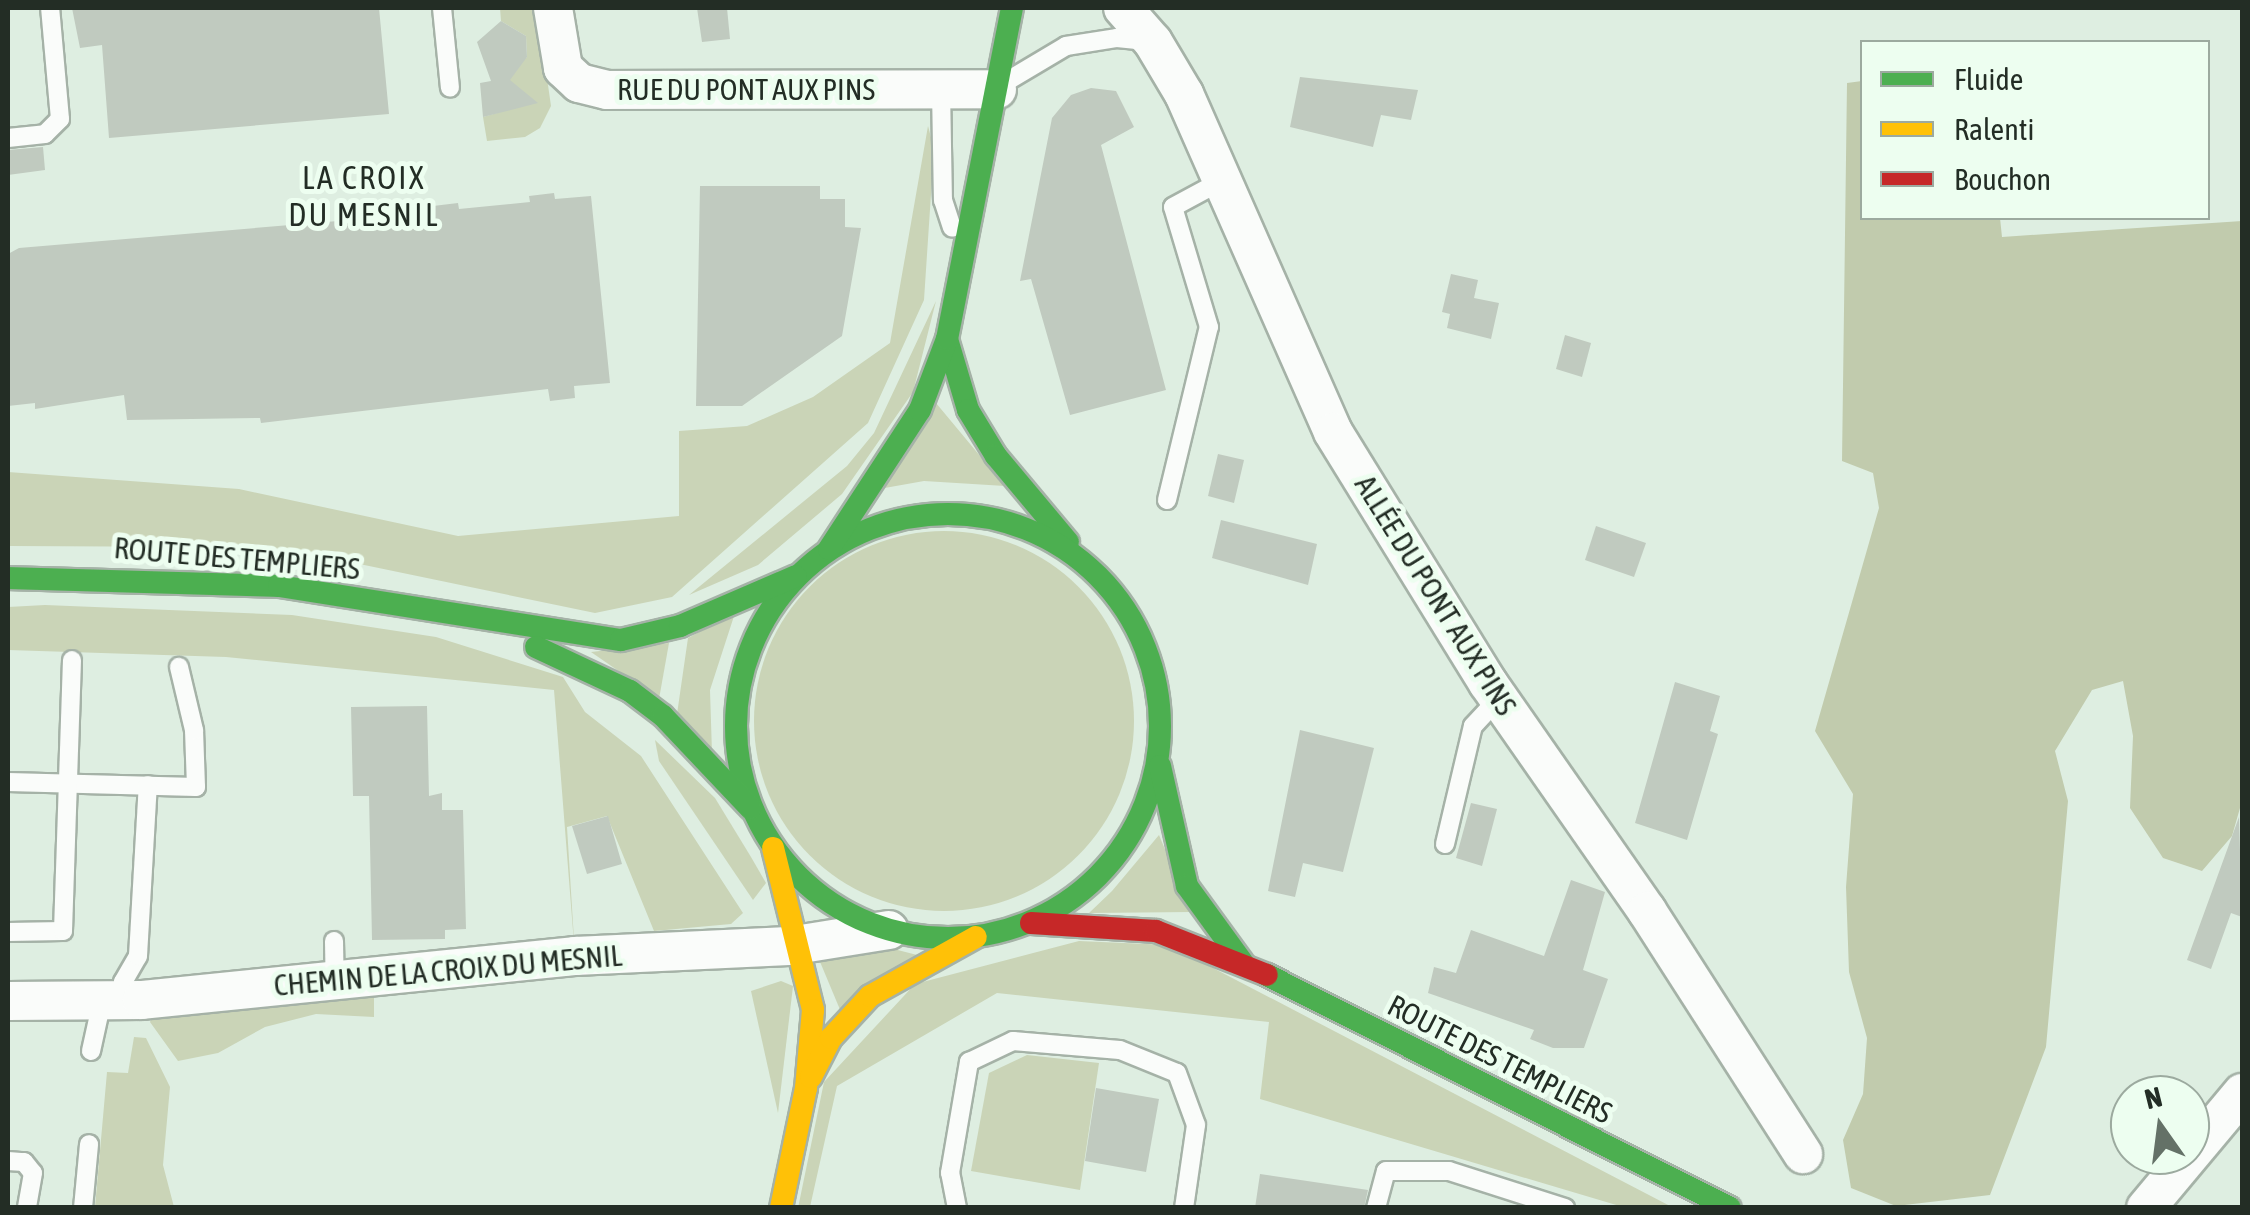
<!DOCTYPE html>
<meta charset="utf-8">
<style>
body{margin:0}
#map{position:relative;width:2250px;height:1215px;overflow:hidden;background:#deeee1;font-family:"Asap Condensed",sans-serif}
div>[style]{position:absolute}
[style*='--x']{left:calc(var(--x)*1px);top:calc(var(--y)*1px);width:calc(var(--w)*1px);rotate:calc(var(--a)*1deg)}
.green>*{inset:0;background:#cad4b7}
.round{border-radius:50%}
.forest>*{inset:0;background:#c1cbad}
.building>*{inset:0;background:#c0cabf}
.roads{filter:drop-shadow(2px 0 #a5b2a7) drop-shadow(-2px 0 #a5b2a7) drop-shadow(0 2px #a5b2a7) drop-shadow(0 -2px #a5b2a7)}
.lane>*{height:18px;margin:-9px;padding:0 9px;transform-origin:9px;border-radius:9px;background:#fafcfa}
.street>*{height:38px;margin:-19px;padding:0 19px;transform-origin:19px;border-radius:19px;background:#fafcfa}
.fast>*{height:22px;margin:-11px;padding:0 11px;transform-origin:11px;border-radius:11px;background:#4caf50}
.fast>.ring{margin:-11px;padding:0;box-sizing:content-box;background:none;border:22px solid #4caf50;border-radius:50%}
.slow>*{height:22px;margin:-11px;padding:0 11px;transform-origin:11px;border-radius:11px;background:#ffc107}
.jam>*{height:22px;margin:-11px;padding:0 11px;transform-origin:11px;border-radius:11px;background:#c62828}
span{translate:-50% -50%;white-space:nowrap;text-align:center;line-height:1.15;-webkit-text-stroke:10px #edfef0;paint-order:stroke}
.street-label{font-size:30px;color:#232d25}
.neighbourhood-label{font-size:32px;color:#232d25;letter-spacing:2.5px}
.frame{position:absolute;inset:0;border:10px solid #232d25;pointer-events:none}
.legend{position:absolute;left:1860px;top:40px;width:350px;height:180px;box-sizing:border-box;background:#edfef0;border:2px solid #9caa9f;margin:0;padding:12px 18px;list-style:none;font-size:30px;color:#232d25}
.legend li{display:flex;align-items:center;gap:20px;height:50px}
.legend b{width:50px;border:2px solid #9caa9f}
.north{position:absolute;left:2110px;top:1075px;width:100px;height:100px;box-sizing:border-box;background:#edfef0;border:2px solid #9caa9f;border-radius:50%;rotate:346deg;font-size:28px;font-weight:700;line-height:40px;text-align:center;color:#232d25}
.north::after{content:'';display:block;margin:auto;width:35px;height:45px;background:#647167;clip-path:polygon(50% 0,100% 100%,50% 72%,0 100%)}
</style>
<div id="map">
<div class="green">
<div style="clip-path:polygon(500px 8px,537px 8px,551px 106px,540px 128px,525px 137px,487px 141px,483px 117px,528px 104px,502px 73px,527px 57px,526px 36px,501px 21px)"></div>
<div style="clip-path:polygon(928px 126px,934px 149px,924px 300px,868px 423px,672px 597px,595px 613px,345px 561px,219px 547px,8px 546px,8px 472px,239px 489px,458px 536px,679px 516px,679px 431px,747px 426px,813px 397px,890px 343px)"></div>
<div style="clip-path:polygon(936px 301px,913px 392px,842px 494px,758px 565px,689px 595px,847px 466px,874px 433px)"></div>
<div style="clip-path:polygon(936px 403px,1005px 486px,924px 481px,879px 489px)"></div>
<div class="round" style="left:754px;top:531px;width:380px;height:380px"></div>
<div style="clip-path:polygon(45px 605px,292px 615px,436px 637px,563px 677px,585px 712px,641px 756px,743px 913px,731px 924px,654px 931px,607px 816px,567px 827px,575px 956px,554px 690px,226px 657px,8px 650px,8px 607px)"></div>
<div style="clip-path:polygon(735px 613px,710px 690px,712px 753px,677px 714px,688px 638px)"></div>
<div style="clip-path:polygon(669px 643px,659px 699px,591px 652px)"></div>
<div style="clip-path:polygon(655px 740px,715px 798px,751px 857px,766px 883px,753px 900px,659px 761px)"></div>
<div style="clip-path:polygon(1159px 835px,1191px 912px,1089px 913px,1112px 891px)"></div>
<div style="clip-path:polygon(1079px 941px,1169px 945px,1672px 1207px,1623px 1207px,1260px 1099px,1269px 1022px,997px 993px,837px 1086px,810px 1207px,798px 1208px,824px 1082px,915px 984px)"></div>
<div style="clip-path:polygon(886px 947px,921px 956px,841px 1012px,818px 957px)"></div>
<div style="clip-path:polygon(781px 981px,793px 986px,778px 1113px,751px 991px)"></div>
<div style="clip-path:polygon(374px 991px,374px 1017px,316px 1014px,265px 1027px,218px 1053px,178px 1061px,150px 1022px,154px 1012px)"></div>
<div style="clip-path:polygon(134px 1037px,146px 1038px,170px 1087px,163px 1165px,174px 1207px,95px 1207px,107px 1072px,128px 1073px)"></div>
<div style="clip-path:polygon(1027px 1055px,1099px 1063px,1080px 1190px,971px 1171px,989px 1073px)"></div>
</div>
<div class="forest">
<div style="clip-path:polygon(1862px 81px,1862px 218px,2000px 218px,2002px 237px,2242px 221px,2242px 801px,2232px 836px,2202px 871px,2163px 858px,2130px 808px,2133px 736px,2123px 681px,2092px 690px,2055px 751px,2068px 801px,2046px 1047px,1990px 1195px,1896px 1206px,1851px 1188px,1843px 1140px,1863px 1094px,1867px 1038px,1849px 972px,1846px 887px,1853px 794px,1815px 731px,1879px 508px,1873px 473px,1842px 461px,1847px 83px)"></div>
</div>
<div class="building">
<div style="clip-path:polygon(72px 8px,379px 8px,389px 114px,109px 138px,102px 45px,80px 48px)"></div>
<div style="clip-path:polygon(697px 8px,727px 8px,730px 39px,702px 42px)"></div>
<div style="clip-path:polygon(501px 21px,526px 36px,527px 57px,510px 80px,538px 103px,483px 117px,480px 83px,491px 81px,477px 42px)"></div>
<div style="clip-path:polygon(1300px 77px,1418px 90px,1411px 120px,1381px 115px,1373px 147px,1290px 127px)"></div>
<div style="clip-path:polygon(1091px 88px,1116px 91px,1134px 127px,1101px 145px,1166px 390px,1070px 415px,1031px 279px,1020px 281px,1052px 118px,1071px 95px)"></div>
<div style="clip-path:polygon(43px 147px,45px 170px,8px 175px,8px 150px)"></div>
<div style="clip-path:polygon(700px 186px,820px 186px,820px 199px,845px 199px,845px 227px,861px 228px,842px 336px,742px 406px,696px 406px)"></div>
<div style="clip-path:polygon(554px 193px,555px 199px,591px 196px,610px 383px,574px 386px,575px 398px,550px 401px,548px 389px,261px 423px,260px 418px,127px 420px,124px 395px,35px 409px,35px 403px,8px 406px,8px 254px,19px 248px,338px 221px,337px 215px,434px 211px,433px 206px,458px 203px,459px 209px,530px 202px,529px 196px)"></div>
<div style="clip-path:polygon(1451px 274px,1478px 280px,1474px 298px,1499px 303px,1491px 339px,1447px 328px,1450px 314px,1442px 312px)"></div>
<div style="clip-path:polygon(1565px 335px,1591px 343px,1582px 377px,1556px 369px)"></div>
<div style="clip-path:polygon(1218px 454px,1244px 460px,1234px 503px,1208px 496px)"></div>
<div style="clip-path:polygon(1221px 520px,1317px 544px,1308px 585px,1212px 558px)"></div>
<div style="clip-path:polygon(1596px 526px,1646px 543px,1634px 577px,1585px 560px)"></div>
<div style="clip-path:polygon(1675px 682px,1720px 696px,1710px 731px,1718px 734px,1687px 840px,1635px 823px)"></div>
<div style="clip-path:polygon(427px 706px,429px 796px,442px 793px,442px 810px,463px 810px,466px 929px,445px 930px,445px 939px,372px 940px,369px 796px,353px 796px,351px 707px)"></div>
<div style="clip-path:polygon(1300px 730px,1374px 748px,1343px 872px,1303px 863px,1295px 897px,1268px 891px)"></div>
<div style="clip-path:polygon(1471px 803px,1497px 809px,1482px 866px,1456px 858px)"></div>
<div style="clip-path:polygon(608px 816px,622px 864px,587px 874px,572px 826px)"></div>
<div style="clip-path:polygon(2239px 817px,2242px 917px,2231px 913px,2211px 969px,2187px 960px)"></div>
<div style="clip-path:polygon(1571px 880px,1605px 892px,1583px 970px,1608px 979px,1584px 1048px,1553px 1048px,1530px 1039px,1534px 1030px,1428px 993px,1434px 967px,1456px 973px,1471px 930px,1544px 956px)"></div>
<div style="clip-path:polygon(1096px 1088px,1159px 1099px,1146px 1172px,1085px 1161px)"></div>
<div style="clip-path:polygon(1260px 1174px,1368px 1190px,1364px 1208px,1255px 1208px)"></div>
</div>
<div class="roads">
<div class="lane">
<div style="--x:442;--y:8;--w:80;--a:84.3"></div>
<div style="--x:1009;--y:80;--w:66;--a:-30.8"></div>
<div style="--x:1066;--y:46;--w:52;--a:-8.9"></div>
<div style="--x:1117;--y:38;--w:30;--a:6"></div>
<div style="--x:941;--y:89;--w:111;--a:89"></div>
<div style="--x:943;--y:200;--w:29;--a:72"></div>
<div style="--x:8;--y:138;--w:37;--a:-6"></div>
<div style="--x:45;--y:134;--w:21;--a:-45"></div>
<div style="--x:60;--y:119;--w:111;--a:-95.1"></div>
<div style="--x:1167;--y:500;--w:178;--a:-76.4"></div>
<div style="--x:1209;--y:327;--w:125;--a:-106.7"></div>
<div style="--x:1173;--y:207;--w:59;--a:-28.3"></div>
<div style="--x:8;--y:782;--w:188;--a:1.5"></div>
<div style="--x:196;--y:787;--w:57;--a:-92"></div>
<div style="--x:194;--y:730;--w:65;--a:-103.4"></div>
<div style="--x:1445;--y:844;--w:121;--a:-76.7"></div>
<div style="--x:1473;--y:726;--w:38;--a:-47"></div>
<div style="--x:8;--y:932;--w:55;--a:-1"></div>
<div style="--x:63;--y:931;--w:271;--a:-88.1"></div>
<div style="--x:334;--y:941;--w:39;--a:89"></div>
<div style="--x:122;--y:1000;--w:18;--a:-87"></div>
<div style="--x:123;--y:982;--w:30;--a:-60"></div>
<div style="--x:138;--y:956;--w:171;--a:-86.7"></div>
<div style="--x:91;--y:1051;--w:51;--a:-77.6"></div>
<div style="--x:8;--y:1161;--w:16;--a:4"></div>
<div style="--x:24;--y:1162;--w:14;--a:51"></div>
<div style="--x:33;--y:1173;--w:36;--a:100"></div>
<div style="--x:83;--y:1208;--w:64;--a:-84.6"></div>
<div style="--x:957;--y:1208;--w:36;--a:-101"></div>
<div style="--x:950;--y:1173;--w:113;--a:-80.3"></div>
<div style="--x:969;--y:1062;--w:49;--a:-25.5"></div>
<div style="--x:1013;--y:1041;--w:107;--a:4.8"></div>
<div style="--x:1120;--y:1050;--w:61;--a:22"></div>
<div style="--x:1177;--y:1073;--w:55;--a:69.9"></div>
<div style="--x:1196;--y:1125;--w:84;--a:98.2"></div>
<div style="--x:1376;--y:1208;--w:38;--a:-75"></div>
<div style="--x:1386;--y:1171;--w:63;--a:0"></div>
<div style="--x:1449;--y:1171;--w:122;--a:17.7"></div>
</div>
<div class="street">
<div style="--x:553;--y:8;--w:61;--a:80.5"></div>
<div style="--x:563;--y:68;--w:22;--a:43"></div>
<div style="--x:579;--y:83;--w:29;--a:14"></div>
<div style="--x:607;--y:90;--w:390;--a:-0.1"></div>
<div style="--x:1123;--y:8;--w:45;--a:48.6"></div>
<div style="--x:1153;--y:42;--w:61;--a:59.2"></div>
<div style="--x:1184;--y:94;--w:369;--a:66.2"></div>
<div style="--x:1333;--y:432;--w:295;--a:58.3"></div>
<div style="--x:1488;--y:683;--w:278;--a:55.1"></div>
<div style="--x:1647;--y:911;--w:289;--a:57.3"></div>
<div style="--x:8;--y:1001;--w:134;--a:-0.4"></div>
<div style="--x:142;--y:1000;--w:435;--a:-5.8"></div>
<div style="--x:575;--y:956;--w:214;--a:-2.7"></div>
<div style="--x:789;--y:946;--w:101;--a:-9.1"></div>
<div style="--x:2146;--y:1208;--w:150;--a:-50.1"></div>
</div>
<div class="fast">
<div style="--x:947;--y:339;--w:74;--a:73.5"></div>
<div style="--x:968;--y:410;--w:54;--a:58.7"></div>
<div style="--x:996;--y:456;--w:112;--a:50.1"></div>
<div class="ring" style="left:736px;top:514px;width:402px;height:402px"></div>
<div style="--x:829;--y:549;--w:166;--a:-56.8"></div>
<div style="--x:920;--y:410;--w:76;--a:-69.2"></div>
<div style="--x:947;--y:339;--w:337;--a:-78.9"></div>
<div style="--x:8;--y:578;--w:271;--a:1.7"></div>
<div style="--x:279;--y:586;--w:346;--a:9"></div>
<div style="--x:621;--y:640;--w:61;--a:-13.3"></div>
<div style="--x:680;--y:626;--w:126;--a:-23.3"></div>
<div style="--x:536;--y:647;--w:104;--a:25.1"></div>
<div style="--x:630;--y:691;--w:41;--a:37.1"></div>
<div style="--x:663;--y:716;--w:127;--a:46.6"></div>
<div style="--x:1160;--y:766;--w:123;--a:77.3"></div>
<div style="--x:1187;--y:886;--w:95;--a:54"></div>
<div style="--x:1267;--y:975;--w:518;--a:26.71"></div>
</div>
<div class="slow">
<div style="--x:773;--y:848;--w:167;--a:76.1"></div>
<div style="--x:813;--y:1010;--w:78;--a:95.1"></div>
<div style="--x:806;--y:1088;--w:123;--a:101.8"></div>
<div style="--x:811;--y:1077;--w:44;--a:-62.9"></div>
<div style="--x:831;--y:1038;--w:57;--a:-47.1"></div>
<div style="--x:870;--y:996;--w:121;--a:-29.1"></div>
</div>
<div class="jam">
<div style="--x:1031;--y:923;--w:125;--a:3.7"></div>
<div style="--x:1156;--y:931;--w:119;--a:21.6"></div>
</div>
</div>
<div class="street-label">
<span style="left:746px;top:89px">RUE DU PONT AUX PINS</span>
<span style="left:237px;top:558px;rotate:5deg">ROUTE DES TEMPLIERS</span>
<span style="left:1436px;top:595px;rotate:58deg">ALLÉE DU PONT AUX PINS</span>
<span style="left:448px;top:970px;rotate:-5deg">CHEMIN DE LA CROIX DU MESNIL</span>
<span style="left:1500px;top:1059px;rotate:27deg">ROUTE DES TEMPLIERS</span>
</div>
<div class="neighbourhood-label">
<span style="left:364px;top:197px">LA CROIX<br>DU MESNIL</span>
</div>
<div class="frame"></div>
<ul class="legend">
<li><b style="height:12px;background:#4caf50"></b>Fluide</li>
<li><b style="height:12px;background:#ffc107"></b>Ralenti</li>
<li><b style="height:12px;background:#c62828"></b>Bouchon</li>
</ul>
<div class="north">N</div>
</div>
